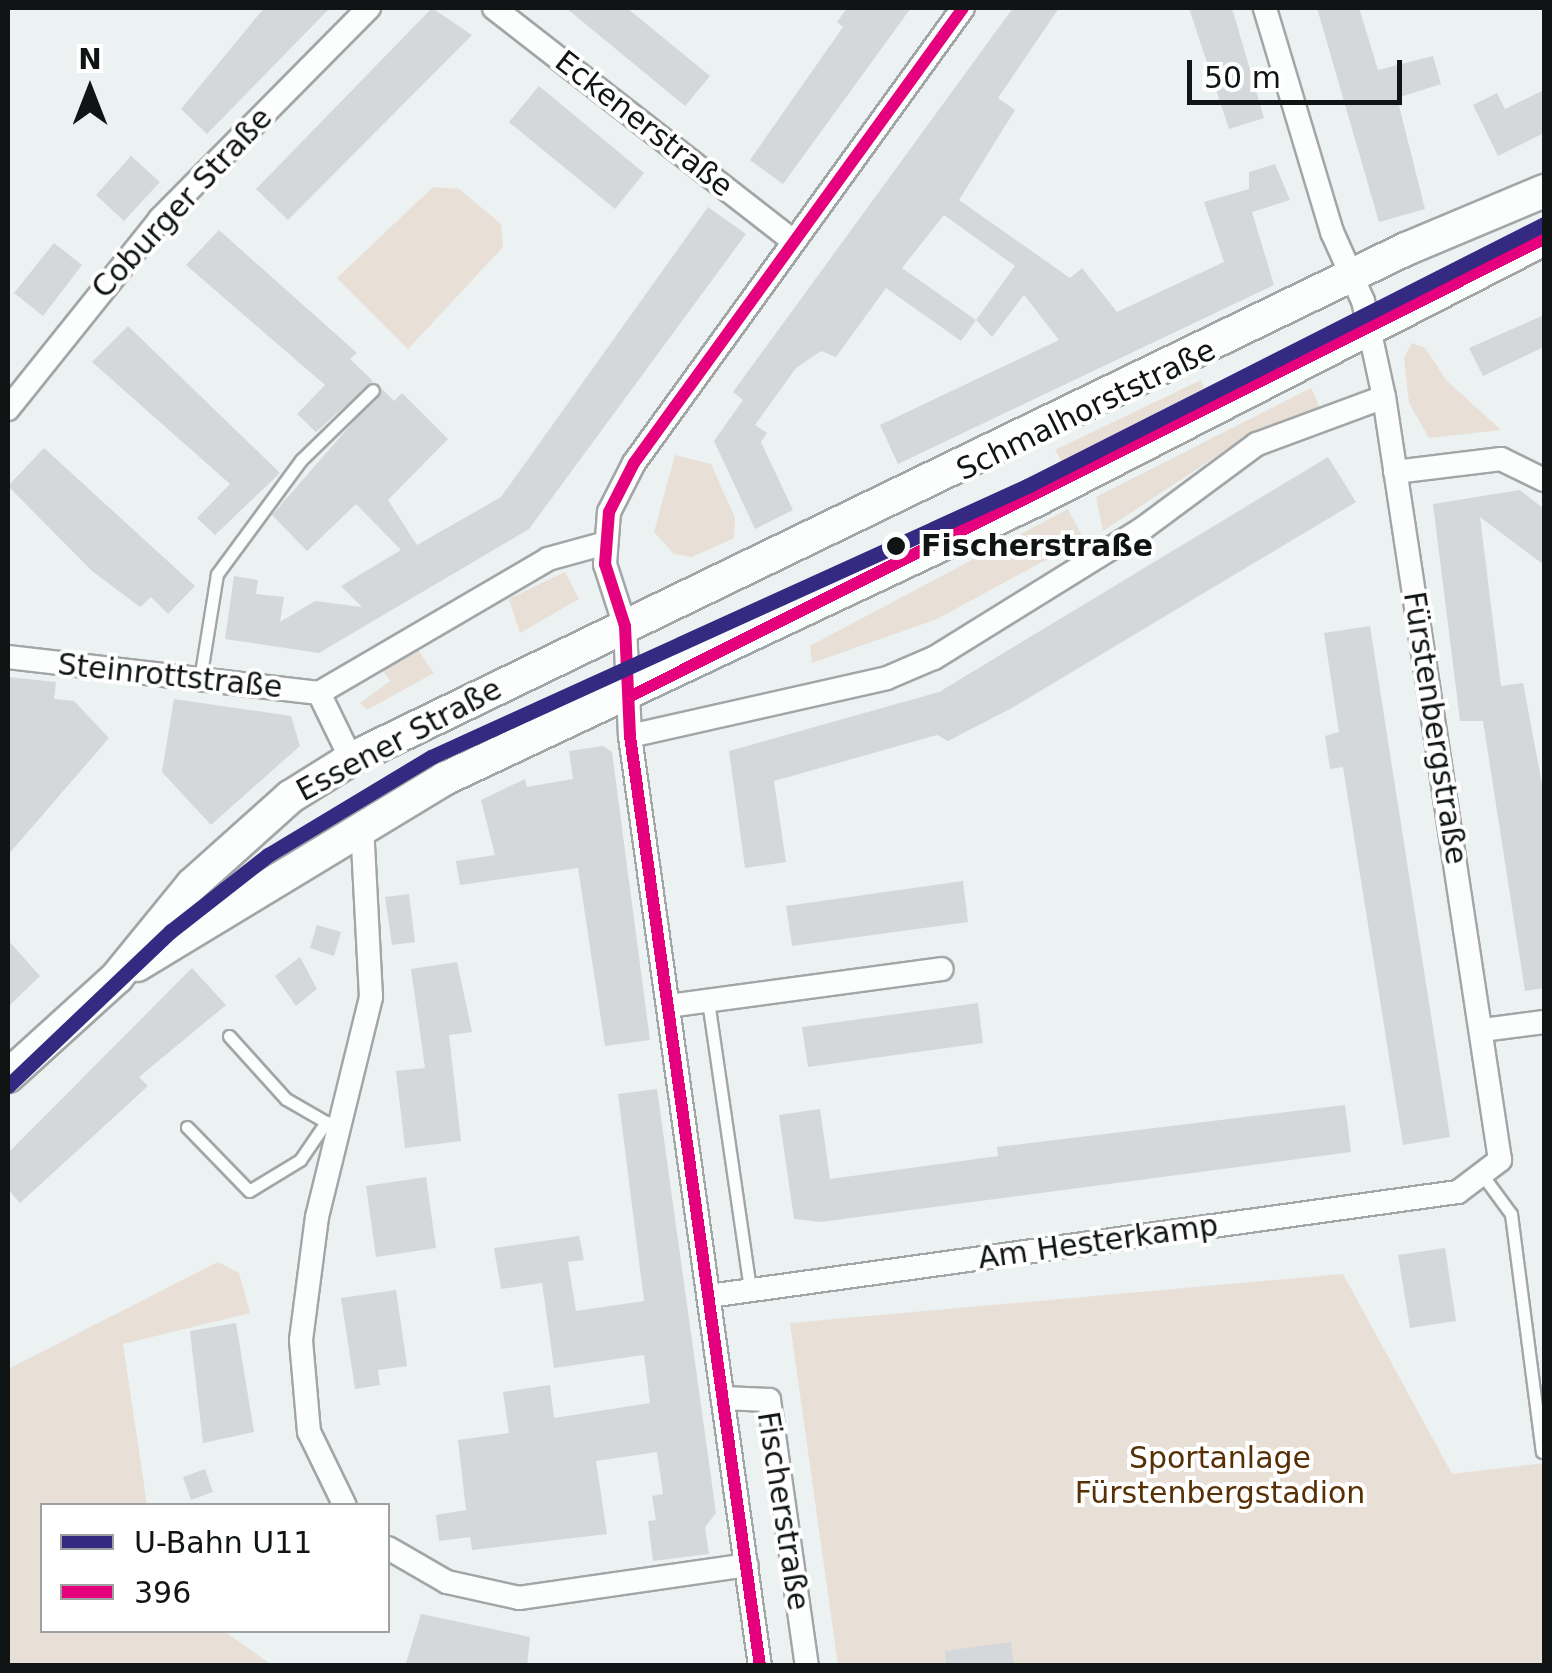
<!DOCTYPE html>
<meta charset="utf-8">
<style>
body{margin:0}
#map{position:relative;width:1552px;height:1673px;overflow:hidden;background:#ecf1f2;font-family:"DejaVu Sans",sans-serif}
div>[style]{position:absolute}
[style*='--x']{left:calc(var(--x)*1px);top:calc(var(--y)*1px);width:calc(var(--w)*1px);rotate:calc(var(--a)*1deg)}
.green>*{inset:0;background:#e8dfd6}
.building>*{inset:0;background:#d4d8da}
.roads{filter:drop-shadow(2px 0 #a3a6a7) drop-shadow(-2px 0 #a3a6a7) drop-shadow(0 2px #a3a6a7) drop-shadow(0 -2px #a3a6a7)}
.lane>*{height:11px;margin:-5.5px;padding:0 5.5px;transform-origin:5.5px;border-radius:5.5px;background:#fcfdfd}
.street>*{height:22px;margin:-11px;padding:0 11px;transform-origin:11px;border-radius:11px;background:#fcfdfd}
.secondary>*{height:32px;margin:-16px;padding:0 16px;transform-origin:16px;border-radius:16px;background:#fcfdfd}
.bus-1>*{height:12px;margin:-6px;padding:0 6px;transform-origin:6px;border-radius:6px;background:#e5007d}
.metro-1>*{height:15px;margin:-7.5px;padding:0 7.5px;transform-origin:7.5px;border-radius:7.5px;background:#342a82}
.dots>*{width:28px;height:28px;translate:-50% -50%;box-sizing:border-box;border:5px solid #fff;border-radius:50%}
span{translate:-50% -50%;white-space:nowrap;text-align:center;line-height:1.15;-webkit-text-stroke:8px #fff;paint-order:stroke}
.street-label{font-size:30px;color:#101415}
.stop-label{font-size:30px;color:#101415;font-weight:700}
.left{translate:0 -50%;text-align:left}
.park-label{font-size:30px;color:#583005}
.frame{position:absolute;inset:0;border:10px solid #101415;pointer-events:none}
.legend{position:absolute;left:40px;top:1503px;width:350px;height:130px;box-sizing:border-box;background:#fff;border:2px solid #9fa1a1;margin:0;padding:12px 18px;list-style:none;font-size:30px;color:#101415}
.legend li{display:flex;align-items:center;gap:20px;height:50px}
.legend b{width:50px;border:2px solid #9fa1a1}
.north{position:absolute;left:40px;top:40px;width:100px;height:100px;-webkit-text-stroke:8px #fff;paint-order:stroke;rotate:0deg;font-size:28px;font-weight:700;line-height:40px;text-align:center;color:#101415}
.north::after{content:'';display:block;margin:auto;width:35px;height:45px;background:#101415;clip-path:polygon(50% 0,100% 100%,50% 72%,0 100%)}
.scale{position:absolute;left:1187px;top:60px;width:215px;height:45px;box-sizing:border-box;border:5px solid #101415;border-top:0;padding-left:12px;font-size:30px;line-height:35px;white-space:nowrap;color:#101415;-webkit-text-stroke:8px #fff;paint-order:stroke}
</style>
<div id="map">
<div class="green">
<div style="clip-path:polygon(433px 187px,459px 189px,501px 224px,503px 247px,408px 349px,337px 278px)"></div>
<div style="clip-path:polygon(1412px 343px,1425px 348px,1447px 381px,1501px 430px,1429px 438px,1409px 403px,1404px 358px)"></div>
<div style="clip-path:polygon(1201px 380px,1204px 388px,1062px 462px,1055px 450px)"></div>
<div style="clip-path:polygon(1311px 388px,1320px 408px,1241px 440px,1103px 531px,1096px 497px)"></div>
<div style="clip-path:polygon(675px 455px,711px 464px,735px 518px,734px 538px,692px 557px,674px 554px,654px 532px)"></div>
<div style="clip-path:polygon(1068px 509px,1090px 552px,1044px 561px,937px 619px,812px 663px,810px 646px)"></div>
<div style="clip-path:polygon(565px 572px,579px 599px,520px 633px,509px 599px)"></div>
<div style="clip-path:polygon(418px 650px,434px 673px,367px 710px,360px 703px,390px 681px,382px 669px)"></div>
<div style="clip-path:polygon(218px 1262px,239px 1273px,250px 1313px,123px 1344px,147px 1505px,42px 1506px,42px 1630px,224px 1631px,272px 1665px,8px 1665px,8px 1369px)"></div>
<div style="clip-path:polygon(1343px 1274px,1452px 1474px,1544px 1463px,1544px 1665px,838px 1665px,790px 1323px)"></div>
</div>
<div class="building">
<div style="clip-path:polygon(264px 8px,330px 8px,207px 134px,181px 109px)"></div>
<div style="clip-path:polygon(432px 8px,472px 35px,288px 220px,256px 189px)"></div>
<div style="clip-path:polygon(566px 8px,627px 8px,710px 76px,685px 106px)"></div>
<div style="clip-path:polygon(847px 8px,911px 8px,783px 184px,750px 160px,843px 27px,837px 22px)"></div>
<div style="clip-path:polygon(evenodd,1013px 8px,1059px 8px,998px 98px,1015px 110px,959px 200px,1070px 278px,1082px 268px,1117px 312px,1224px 262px,1204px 202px,1249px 189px,1249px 172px,1275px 164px,1290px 200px,1252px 212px,1274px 285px,898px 464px,880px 425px,1059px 340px,1024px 295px,992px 337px,976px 320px,961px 341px,886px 288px,836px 357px,821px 351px,796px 368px,755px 425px,767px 433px,761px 442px,793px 510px,755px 529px,714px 441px,743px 400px,733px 392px,1013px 8px,944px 215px,1015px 266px,976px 320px,902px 268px,944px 215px)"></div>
<div style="clip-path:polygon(1189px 8px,1232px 8px,1264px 118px,1229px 129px)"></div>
<div style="clip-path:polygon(1317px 8px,1359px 8px,1378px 70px,1433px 56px,1441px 84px,1397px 98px,1425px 209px,1379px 222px)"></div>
<div style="clip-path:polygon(539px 86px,644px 173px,615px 209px,509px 122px)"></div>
<div style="clip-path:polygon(1544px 90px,1544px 133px,1498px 156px,1473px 105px,1497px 93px,1505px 109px)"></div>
<div style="clip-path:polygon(131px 156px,160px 182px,124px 221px,96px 195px)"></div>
<div style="clip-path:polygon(708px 207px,746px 234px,529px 529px,319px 653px,225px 639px,234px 576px,258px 580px,256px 594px,284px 597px,280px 622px,315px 601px,362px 607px,341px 586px,401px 550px,356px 504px,307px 551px,272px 515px,382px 389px,394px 401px,402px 393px,448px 439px,388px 500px,417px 545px,501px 497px)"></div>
<div style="clip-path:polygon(219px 230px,357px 353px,350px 359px,373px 381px,316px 432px,297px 414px,325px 385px,186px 265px)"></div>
<div style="clip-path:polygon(54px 243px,82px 265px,43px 316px,14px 293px)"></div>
<div style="clip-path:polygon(1544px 315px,1544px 347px,1483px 376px,1469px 348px)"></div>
<div style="clip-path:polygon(128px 326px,280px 473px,215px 535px,197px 518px,230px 484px,92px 362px)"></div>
<div style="clip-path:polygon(44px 448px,195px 586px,168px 614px,151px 597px,140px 607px,92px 571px,8px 486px)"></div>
<div style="clip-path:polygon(1328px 457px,1356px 502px,1010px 709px,948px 741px,937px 735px,774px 781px,786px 862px,745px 868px,729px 751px,939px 692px)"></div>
<div style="clip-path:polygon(1520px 490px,1544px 509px,1544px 565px,1480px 517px,1501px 686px,1523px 683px,1544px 794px,1544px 988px,1525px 991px,1483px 721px,1460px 721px,1433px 504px)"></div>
<div style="clip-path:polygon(1370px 626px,1450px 1137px,1403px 1145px,1343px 767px,1330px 769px,1325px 736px,1339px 732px,1324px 633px)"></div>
<div style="clip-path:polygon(8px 677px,56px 682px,54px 699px,74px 701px,109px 738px,8px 855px)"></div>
<div style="clip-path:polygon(174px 699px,291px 716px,300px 746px,211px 825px,162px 772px)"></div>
<div style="clip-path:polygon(603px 746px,612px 752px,650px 1040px,605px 1046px,578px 868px,460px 885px,456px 861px,495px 855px,481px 800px,525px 779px,527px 787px,573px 779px,569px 751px)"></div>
<div style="clip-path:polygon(963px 881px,968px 922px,792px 946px,786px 906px)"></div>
<div style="clip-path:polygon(409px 894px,415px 942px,392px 945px,385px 897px)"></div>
<div style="clip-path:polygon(317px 925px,341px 932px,334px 956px,310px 948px)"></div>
<div style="clip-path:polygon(8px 940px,40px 976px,8px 1007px)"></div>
<div style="clip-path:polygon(300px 957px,317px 989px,296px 1006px,275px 976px)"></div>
<div style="clip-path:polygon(457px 962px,472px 1032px,449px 1035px,461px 1141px,405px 1148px,396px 1071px,425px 1068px,411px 969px)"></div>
<div style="clip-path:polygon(192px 968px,226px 1005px,139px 1077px,148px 1086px,20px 1203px,8px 1189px,8px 1153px)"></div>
<div style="clip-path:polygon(978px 1003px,983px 1043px,808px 1067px,802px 1027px)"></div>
<div style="clip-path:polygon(657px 1089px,716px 1513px,705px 1527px,709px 1554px,653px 1561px,648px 1521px,656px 1520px,652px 1496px,663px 1494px,657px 1452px,596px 1461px,607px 1534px,472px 1550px,470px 1537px,439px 1541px,436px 1515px,466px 1510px,458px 1440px,509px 1433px,503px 1392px,550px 1385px,554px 1418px,650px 1403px,644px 1355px,554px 1368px,542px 1283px,501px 1289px,494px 1248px,579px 1236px,584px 1260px,568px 1262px,576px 1311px,644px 1301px,618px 1094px)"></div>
<div style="clip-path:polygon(1345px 1105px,1351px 1152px,820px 1222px,794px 1219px,779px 1115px,820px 1109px,830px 1179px,998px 1156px,997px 1147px)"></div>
<div style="clip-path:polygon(426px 1177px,436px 1248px,376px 1257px,366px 1186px)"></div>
<div style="clip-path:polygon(1445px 1248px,1456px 1321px,1410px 1328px,1398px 1255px)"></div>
<div style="clip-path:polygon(396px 1290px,407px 1366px,378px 1370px,380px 1385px,355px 1389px,341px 1298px)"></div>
<div style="clip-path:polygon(236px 1323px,254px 1432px,203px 1443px,190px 1331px)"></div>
<div style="clip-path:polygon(205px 1469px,213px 1492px,191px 1500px,183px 1477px)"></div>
<div style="clip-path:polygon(421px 1614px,530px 1637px,527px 1666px,405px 1666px)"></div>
<div style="clip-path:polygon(1011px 1642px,1014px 1666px,946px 1666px,945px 1651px)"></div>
</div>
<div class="roads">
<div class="lane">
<div style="--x:200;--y:679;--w:106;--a:-80.8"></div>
<div style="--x:217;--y:574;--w:142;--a:-53.6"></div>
<div style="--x:301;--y:460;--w:100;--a:-44.2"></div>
<div style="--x:708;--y:1001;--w:292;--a:81.7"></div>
<div style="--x:229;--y:1036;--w:85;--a:47.9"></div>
<div style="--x:286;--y:1099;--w:46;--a:29.9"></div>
<div style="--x:187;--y:1127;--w:89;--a:45.9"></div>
<div style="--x:249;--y:1191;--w:60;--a:-31.3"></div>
<div style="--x:300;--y:1160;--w:46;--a:-55.6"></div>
<div style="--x:326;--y:1122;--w:15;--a:16"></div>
<div style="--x:1486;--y:1180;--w:42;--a:53.7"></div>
<div style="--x:1511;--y:1214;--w:240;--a:82.6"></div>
</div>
<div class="street">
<div style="--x:494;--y:8;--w:379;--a:37.9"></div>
<div style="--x:8;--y:409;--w:243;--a:-51.3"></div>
<div style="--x:160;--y:219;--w:297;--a:-45.3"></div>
<div style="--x:1395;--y:472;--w:107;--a:-7"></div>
<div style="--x:1501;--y:459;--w:48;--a:26"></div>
<div style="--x:8;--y:657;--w:313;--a:6.6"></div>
<div style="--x:319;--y:693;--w:73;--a:64.1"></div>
<div style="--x:319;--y:693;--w:265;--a:-30.3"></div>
<div style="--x:548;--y:559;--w:60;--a:-15.4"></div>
<div style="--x:630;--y:736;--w:263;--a:-12.7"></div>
<div style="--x:887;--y:678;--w:51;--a:-23.1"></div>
<div style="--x:934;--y:658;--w:245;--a:-31.8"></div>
<div style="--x:1142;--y:529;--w:143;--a:-36.5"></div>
<div style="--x:1257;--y:444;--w:135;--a:-20.3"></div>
<div style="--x:669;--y:1006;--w:275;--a:-7.7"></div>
<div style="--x:1483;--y:1030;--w:62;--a:-7.5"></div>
<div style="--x:709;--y:1296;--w:756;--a:-7.91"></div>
<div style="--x:1458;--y:1192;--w:53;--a:-37.3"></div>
<div style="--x:1500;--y:1160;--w:772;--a:-98.64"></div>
<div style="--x:1384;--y:397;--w:98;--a:-102.3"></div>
<div style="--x:1363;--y:301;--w:76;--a:-114.2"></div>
<div style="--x:1332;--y:232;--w:234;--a:-106.7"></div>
<div style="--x:723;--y:1398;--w:46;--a:2.5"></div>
<div style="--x:769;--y:1400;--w:269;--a:81.9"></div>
<div style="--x:345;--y:1506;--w:82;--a:-115.9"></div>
<div style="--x:309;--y:1432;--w:92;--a:-95"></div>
<div style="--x:301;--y:1340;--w:124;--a:-82.6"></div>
<div style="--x:317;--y:1217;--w:227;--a:-76.2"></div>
<div style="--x:371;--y:997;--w:171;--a:-93"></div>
<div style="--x:388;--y:1548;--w:68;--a:30"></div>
<div style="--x:447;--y:1582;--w:74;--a:12.5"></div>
<div style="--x:519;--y:1598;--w:230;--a:-8.2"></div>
<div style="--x:760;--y:1666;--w:939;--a:-97.96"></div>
<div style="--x:630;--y:736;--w:110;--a:-92.6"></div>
<div style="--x:625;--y:626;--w:65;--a:-107.9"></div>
<div style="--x:605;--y:564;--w:52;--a:-85.6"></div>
<div style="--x:609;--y:512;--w:55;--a:-63"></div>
<div style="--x:634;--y:463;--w:561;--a:-54.13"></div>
</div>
<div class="secondary">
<div style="--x:137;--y:965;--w:359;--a:-31.2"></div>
<div style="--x:444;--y:779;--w:652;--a:-25.23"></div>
<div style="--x:1034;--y:501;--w:573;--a:-27.19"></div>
<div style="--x:8;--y:1076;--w:147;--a:-42.2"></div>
<div style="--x:117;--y:977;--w:119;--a:-50.8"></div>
<div style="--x:192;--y:885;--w:132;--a:-41.9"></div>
<div style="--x:290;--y:797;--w:72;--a:-31.9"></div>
<div style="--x:351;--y:759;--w:1172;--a:-25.8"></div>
<div style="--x:1406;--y:249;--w:150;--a:-22.8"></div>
</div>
</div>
<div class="bus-1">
<div style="--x:629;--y:697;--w:1023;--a:-26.59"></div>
<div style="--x:760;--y:1666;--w:939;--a:-97.96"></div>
<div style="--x:630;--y:736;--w:110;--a:-92.6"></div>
<div style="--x:625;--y:626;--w:65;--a:-107.9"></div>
<div style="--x:605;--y:564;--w:52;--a:-85.6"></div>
<div style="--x:609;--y:512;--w:55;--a:-63"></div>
<div style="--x:634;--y:463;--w:561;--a:-54.13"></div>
</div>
<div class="metro-1">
<div style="--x:8;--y:1086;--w:225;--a:-43.6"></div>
<div style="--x:171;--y:931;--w:123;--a:-38.1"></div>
<div style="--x:268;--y:855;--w:190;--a:-31"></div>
<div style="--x:431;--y:757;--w:655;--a:-24.45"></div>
<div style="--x:1027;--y:486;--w:580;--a:-26.87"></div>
</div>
<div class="dots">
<div style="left:896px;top:546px;background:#101415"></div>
</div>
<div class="street-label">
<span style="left:644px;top:124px;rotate:38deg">Eckenerstraße</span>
<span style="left:182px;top:203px;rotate:-47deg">Coburger Straße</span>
<span style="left:1086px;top:410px;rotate:-26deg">Schmalhorststraße</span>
<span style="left:170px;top:676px;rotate:6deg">Steinrottstraße</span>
<span style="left:1435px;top:728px;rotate:81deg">Fürstenbergstraße</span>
<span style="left:399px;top:740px;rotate:-28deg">Essener Straße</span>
<span style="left:1098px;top:1242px;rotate:-8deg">Am Hesterkamp</span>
<span style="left:783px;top:1511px;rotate:81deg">Fischerstraße</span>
</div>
<div class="stop-label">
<span class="left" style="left:921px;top:546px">Fischerstraße</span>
</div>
<div class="park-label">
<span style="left:1220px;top:1475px">Sportanlage<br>Fürstenbergstadion</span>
</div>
<div class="frame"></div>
<ul class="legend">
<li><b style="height:12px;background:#342a82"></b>U-Bahn U11</li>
<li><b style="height:12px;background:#e5007d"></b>396</li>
</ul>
<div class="north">N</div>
<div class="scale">50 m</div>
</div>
